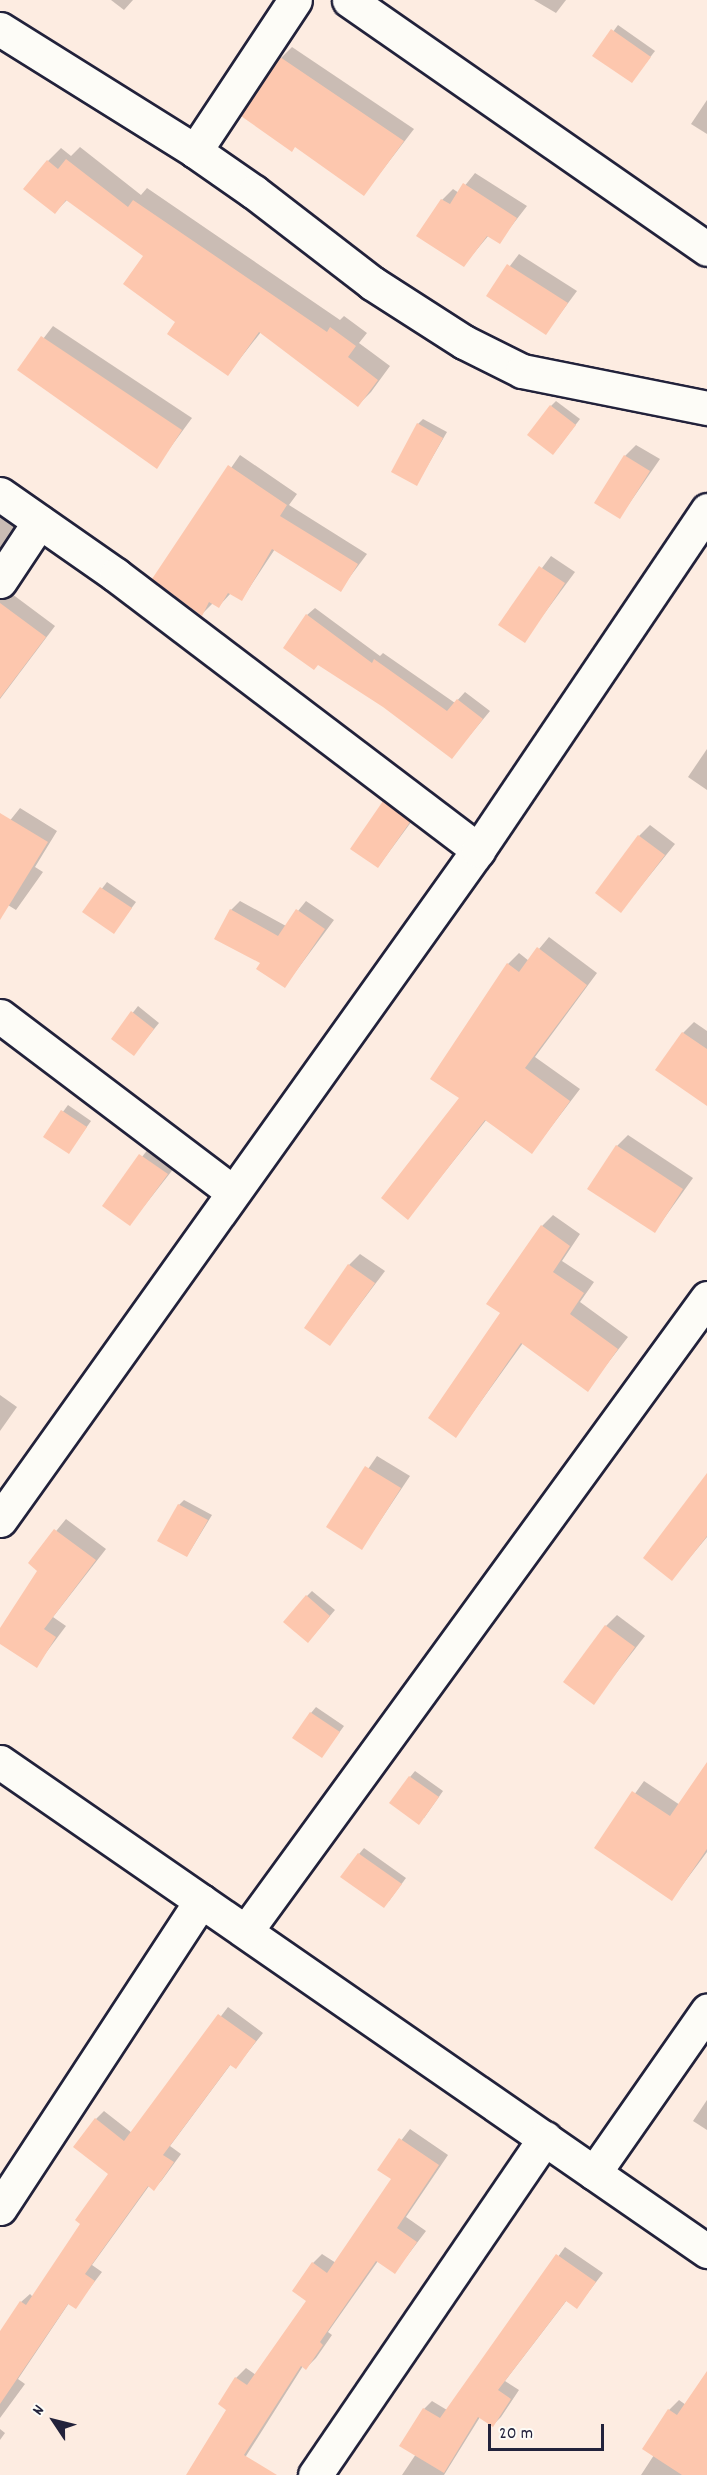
<!DOCTYPE html>
<style>
body{margin:0}
#map{position:relative;width:707px;height:2475px;overflow:hidden;background:#fdece1;font-family:Dekko,sans-serif}
div>[style]{position:absolute}
[style*='--x']{left:calc(var(--x)*1px);top:calc(var(--y)*1px);width:calc(var(--w)*1px);rotate:calc(var(--a)*1deg)}
.shadow>*{inset:0;background:#0003}
.building>*{inset:0;background:#fdc7ae}
.roads{filter:drop-shadow(2px 0 #22223b) drop-shadow(-2px 0 #22223b) drop-shadow(0 2px #22223b) drop-shadow(0 -2px #22223b)}
.minor>*{height:33px;margin:-16.5px;padding:0 16.5px;transform-origin:16.5px;border-radius:16.5px;background:#fdfcf7}
span{translate:-50% -50%;white-space:nowrap;text-align:center;line-height:1.15;-webkit-text-stroke:4.5px #fdfcf7;paint-order:stroke}
.north{position:absolute;left:24px;top:2391px;width:60px;height:60px;-webkit-text-stroke:4px #fdfcf7;paint-order:stroke;rotate:305deg;font-size:16px;font-weight:700;line-height:24px;text-align:center;color:#22223b}
.north::after{content:'';display:block;margin:auto;width:21px;height:27px;background:#22223b;clip-path:polygon(50% 0,100% 100%,50% 72%,0 100%)}
.scale{position:absolute;left:488px;top:2424px;width:116px;height:27px;box-sizing:border-box;border:3px solid #22223b;border-top:0;padding-left:8px;font-size:18px;line-height:21px;white-space:nowrap;color:#22223b;-webkit-text-stroke:4px #fdfcf7;paint-order:stroke}
</style>
<div id="map">
<div class="shadow">
<div style="clip-path:polygon(111px 0,133px 0,124px 10px)"></div>
<div style="clip-path:polygon(534px 0,566px 0,556px 13px)"></div>
<div style="clip-path:polygon(618px 25px,655px 51px,632px 81px,595px 56px)"></div>
<div style="clip-path:polygon(292px 47px,414px 129px,364px 194px,281px 58px)"></div>
<div style="clip-path:polygon(707px 100px,707px 134px,691px 124px)"></div>
<div style="clip-path:polygon(80px 147px,141px 195px,147px 188px,340px 320px,344px 316px,367px 333px,359px 343px,390px 366px,371px 392px,358px 405px,261px 332px,228px 374px,177px 322px,145px 255px,68px 199px,55px 212px,48px 161px,61px 148px,71px 156px)"></div>
<div style="clip-path:polygon(475px 173px,527px 206px,499px 242px,489px 235px,464px 265px,442px 200px,453px 189px,459px 193px)"></div>
<div style="clip-path:polygon(519px 254px,577px 291px,546px 333px,488px 295px)"></div>
<div style="clip-path:polygon(53px 326px,192px 418px,156px 467px,20px 369px)"></div>
<div style="clip-path:polygon(556px 401px,580px 419px,558px 448px,551px 406px)"></div>
<div style="clip-path:polygon(423px 419px,447px 432px,417px 484px,418px 424px)"></div>
<div style="clip-path:polygon(636px 445px,660px 459px,620px 517px,625px 456px)"></div>
<div style="clip-path:polygon(240px 455px,297px 494px,289px 505px,367px 554px,340px 590px,275px 549px,242px 599px,231px 593px,219px 606px,213px 603px,202px 614px,154px 579px)"></div>
<div style="clip-path:polygon(0 502px,22px 517px,0 553px)"></div>
<div style="clip-path:polygon(551px 556px,575px 572px,524px 641px,500px 624px)"></div>
<div style="clip-path:polygon(0 585px,55px 626px,0 699px)"></div>
<div style="clip-path:polygon(315px 608px,380px 656px,383px 653px,455px 703px,465px 692px,490px 711px,452px 757px,384px 706px,307px 615px)"></div>
<div style="clip-path:polygon(707px 749px,707px 790px,688px 777px)"></div>
<div style="clip-path:polygon(395px 791px,420px 810px,378px 867px,384px 802px)"></div>
<div style="clip-path:polygon(20px 808px,57px 831px,35px 867px,43px 872px,16px 910px,3px 902px,0 905px,0 833px)"></div>
<div style="clip-path:polygon(650px 825px,675px 844px,621px 911px,639px 836px)"></div>
<div style="clip-path:polygon(107px 882px,136px 902px,114px 932px,85px 911px)"></div>
<div style="clip-path:polygon(240px 901px,286px 926px,306px 901px,334px 920px,285px 986px,262px 963px,231px 910px)"></div>
<div style="clip-path:polygon(549px 937px,597px 973px,535px 1057px,580px 1089px,532px 1152px,487px 1119px,408px 1218px,461px 1098px,508px 964px,519px 953px,529px 961px)"></div>
<div style="clip-path:polygon(138px 1006px,159px 1023px,134px 1054px,113px 1038px)"></div>
<div style="clip-path:polygon(694px 1022px,707px 1031px,707px 1105px,683px 1033px)"></div>
<div style="clip-path:polygon(68px 1105px,91px 1121px,69px 1152px,45px 1136px)"></div>
<div style="clip-path:polygon(628px 1135px,693px 1178px,655px 1231px,617px 1146px)"></div>
<div style="clip-path:polygon(152px 1144px,178px 1163px,130px 1224px,104px 1206px)"></div>
<div style="clip-path:polygon(553px 1215px,580px 1234px,562px 1261px,594px 1282px,580px 1302px,628px 1337px,587px 1390px,523px 1343px,456px 1436px,502px 1313px,542px 1226px)"></div>
<div style="clip-path:polygon(360px 1254px,385px 1271px,330px 1344px,349px 1265px)"></div>
<div style="clip-path:polygon(0 1395px,17px 1407px,0 1431px)"></div>
<div style="clip-path:polygon(377px 1456px,410px 1476px,362px 1548px,328px 1527px)"></div>
<div style="clip-path:polygon(707px 1488px,707px 1537px,672px 1579px)"></div>
<div style="clip-path:polygon(184px 1500px,212px 1515px,187px 1556px,179px 1505px)"></div>
<div style="clip-path:polygon(66px 1519px,106px 1549px,53px 1617px,66px 1626px,36px 1666px,0 1642px,0 1630px,39px 1570px,30px 1563px)"></div>
<div style="clip-path:polygon(312px 1591px,335px 1610px,313px 1636px,307px 1596px)"></div>
<div style="clip-path:polygon(617px 1615px,645px 1636px,593px 1703px,606px 1626px)"></div>
<div style="clip-path:polygon(316px 1707px,344px 1726px,322px 1756px,311px 1713px)"></div>
<div style="clip-path:polygon(707px 1765px,707px 1852px,672px 1899px,596px 1848px,644px 1781px,680px 1805px)"></div>
<div style="clip-path:polygon(415px 1771px,443px 1791px,424px 1818px,410px 1777px)"></div>
<div style="clip-path:polygon(364px 1848px,406px 1878px,389px 1901px,359px 1854px)"></div>
<div style="clip-path:polygon(228px 2007px,263px 2033px,236px 2067px,231px 2064px,170px 2146px,181px 2154px,162px 2180px,154px 2189px,149px 2186px,92px 2265px,102px 2272px,75px 2307px,69px 2303px,18px 2379px,25px 2384px,0 2418px,0 2334px,21px 2302px,30px 2294px,33px 2297px,83px 2224px,110px 2174px,96px 2119px,104px 2111px,132px 2133px)"></div>
<div style="clip-path:polygon(707px 2100px,707px 2130px,693px 2121px)"></div>
<div style="clip-path:polygon(410px 2129px,448px 2155px,406px 2217px,426px 2231px,395px 2272px,378px 2261px,328px 2332px,332px 2335px,316px 2358px,306px 2368px,303px 2366px,234px 2475px,188px 2475px,229px 2409px,236px 2378px,246px 2368px,256px 2375px,308px 2301px,313px 2263px,322px 2254px,336px 2263px,393px 2179px,379px 2169px)"></div>
<div style="clip-path:polygon(565px 2247px,603px 2273px,577px 2307px,567px 2300px,505px 2381px,519px 2390px,501px 2417px,493px 2425px,480px 2417px,444px 2475px,402px 2475px,416px 2454px,424px 2409px,432px 2401px,447px 2410px)"></div>
<div style="clip-path:polygon(707px 2374px,707px 2475px,641px 2475px,654px 2455px,644px 2448px,669px 2410px,679px 2400px,686px 2405px)"></div>
<div style="clip-path:polygon(0 2429px,5px 2433px,0 2440px)"></div>
</div>
<div class="building">
<div style="clip-path:polygon(611px 29px,651px 57px,632px 83px,592px 56px)"></div>
<div style="clip-path:polygon(280px 57px,404px 141px,364px 196px,295px 147px,292px 152px,241px 116px)"></div>
<div style="clip-path:polygon(66px 159px,128px 207px,133px 200px,327px 332px,330px 327px,356px 346px,348px 357px,378px 380px,358px 407px,259px 332px,228px 376px,167px 334px,175px 322px,123px 284px,143px 256px,66px 200px,55px 214px,23px 189px,47px 160px,58px 169px)"></div>
<div style="clip-path:polygon(463px 183px,517px 218px,500px 244px,487px 236px,464px 267px,416px 236px,441px 199px,450px 204px)"></div>
<div style="clip-path:polygon(507px 264px,568px 303px,546px 335px,486px 296px)"></div>
<div style="clip-path:polygon(41px 336px,182px 430px,157px 469px,17px 370px)"></div>
<div style="clip-path:polygon(550px 405px,576px 425px,553px 455px,527px 435px)"></div>
<div style="clip-path:polygon(417px 423px,443px 438px,417px 486px,391px 472px)"></div>
<div style="clip-path:polygon(624px 455px,650px 471px,620px 519px,594px 503px)"></div>
<div style="clip-path:polygon(228px 465px,287px 505px,280px 516px,358px 564px,341px 592px,272px 549px,242px 601px,228px 593px,219px 608px,209px 602px,202px 616px,152px 579px)"></div>
<div style="clip-path:polygon(539px 566px,565px 583px,525px 643px,498px 625px)"></div>
<div style="clip-path:polygon(0 603px,46px 637px,0 698px)"></div>
<div style="clip-path:polygon(306px 614px,372px 663px,374px 659px,447px 711px,457px 699px,483px 719px,452px 759px,383px 707px,318px 665px,314px 670px,283px 648px)"></div>
<div style="clip-path:polygon(383px 801px,410px 822px,378px 868px,350px 849px)"></div>
<div style="clip-path:polygon(0 813px,48px 842px,0 920px)"></div>
<div style="clip-path:polygon(638px 835px,665px 855px,621px 913px,595px 893px)"></div>
<div style="clip-path:polygon(100px 887px,132px 908px,114px 934px,82px 912px)"></div>
<div style="clip-path:polygon(230px 909px,278px 936px,296px 909px,325px 929px,285px 988px,256px 969px,260px 963px,214px 939px)"></div>
<div style="clip-path:polygon(537px 947px,587px 985px,525px 1068px,570px 1101px,532px 1154px,485px 1120px,408px 1220px,381px 1198px,459px 1098px,430px 1079px,507px 963px,519px 972px)"></div>
<div style="clip-path:polygon(131px 1011px,154px 1029px,134px 1056px,111px 1039px)"></div>
<div style="clip-path:polygon(682px 1032px,707px 1049px,707px 1106px,655px 1070px)"></div>
<div style="clip-path:polygon(61px 1110px,87px 1127px,69px 1154px,43px 1137px)"></div>
<div style="clip-path:polygon(616px 1145px,683px 1189px,655px 1233px,587px 1189px)"></div>
<div style="clip-path:polygon(139px 1154px,168px 1174px,130px 1226px,102px 1206px)"></div>
<div style="clip-path:polygon(541px 1225px,570px 1246px,553px 1272px,584px 1293px,570px 1314px,618px 1349px,588px 1392px,521px 1343px,456px 1438px,428px 1418px,500px 1313px,486px 1304px)"></div>
<div style="clip-path:polygon(348px 1264px,375px 1283px,330px 1346px,304px 1328px)"></div>
<div style="clip-path:polygon(365px 1466px,401px 1488px,362px 1550px,326px 1527px)"></div>
<div style="clip-path:polygon(707px 1473px,707px 1536px,672px 1581px,643px 1558px)"></div>
<div style="clip-path:polygon(178px 1504px,208px 1520px,187px 1557px,157px 1541px)"></div>
<div style="clip-path:polygon(54px 1529px,96px 1560px,44px 1629px,56px 1637px,37px 1668px,0 1644px,0 1628px,37px 1571px,28px 1563px)"></div>
<div style="clip-path:polygon(306px 1595px,330px 1616px,308px 1643px,283px 1622px)"></div>
<div style="clip-path:polygon(605px 1625px,635px 1647px,594px 1705px,563px 1682px)"></div>
<div style="clip-path:polygon(310px 1712px,340px 1732px,322px 1758px,292px 1738px)"></div>
<div style="clip-path:polygon(707px 1762px,707px 1849px,672px 1901px,594px 1848px,632px 1791px,670px 1816px)"></div>
<div style="clip-path:polygon(409px 1776px,439px 1797px,419px 1825px,389px 1803px)"></div>
<div style="clip-path:polygon(358px 1853px,402px 1884px,384px 1908px,340px 1877px)"></div>
<div style="clip-path:polygon(218px 2014px,256px 2041px,236px 2069px,230px 2065px,163px 2155px,174px 2162px,154px 2191px,148px 2186px,85px 2274px,95px 2281px,76px 2309px,68px 2304px,0 2404px,0 2331px,20px 2301px,26px 2305px,80px 2224px,75px 2220px,108px 2174px,73px 2147px,95px 2118px,124px 2141px)"></div>
<div style="clip-path:polygon(399px 2138px,439px 2165px,397px 2228px,417px 2242px,395px 2274px,376px 2261px,320px 2342px,323px 2345px,306px 2370px,301px 2366px,244px 2455px,277px 2475px,186px 2475px,226px 2410px,218px 2404px,235px 2377px,247px 2385px,306px 2301px,292px 2291px,312px 2262px,327px 2273px,391px 2179px,377px 2170px)"></div>
<div style="clip-path:polygon(556px 2254px,596px 2282px,577px 2309px,566px 2301px,498px 2390px,511px 2399px,493px 2427px,478px 2417px,444px 2473px,399px 2446px,423px 2408px,440px 2418px)"></div>
<div style="clip-path:polygon(707px 2371px,707px 2475px,682px 2475px,642px 2449px,668px 2409px,677px 2415px)"></div>
</div>
<div class="roads">
<div class="minor">
<div style="--x:349;--y:0;--w:436;--a:34.8"></div>
<div style="--x:0;--y:29;--w:230;--a:32"></div>
<div style="--x:195;--y:151;--w:181;--a:-56.5"></div>
<div style="--x:195;--y:151;--w:72;--a:34.8"></div>
<div style="--x:254;--y:192;--w:149;--a:37.6"></div>
<div style="--x:372;--y:283;--w:109;--a:32.7"></div>
<div style="--x:464;--y:342;--w:65;--a:26.6"></div>
<div style="--x:522;--y:371;--w:189;--a:11.3"></div>
<div style="--x:0;--y:494;--w:141;--a:34.9"></div>
<div style="--x:116;--y:575;--w:455;--a:37.2"></div>
<div style="--x:0;--y:581;--w:71;--a:-56.5"></div>
<div style="--x:0;--y:1016;--w:292;--a:37.1"></div>
<div style="--x:0;--y:1520;--w:823;--a:-54.49"></div>
<div style="--x:478;--y:850;--w:410;--a:-56"></div>
<div style="--x:0;--y:1762;--w:860;--a:34.67"></div>
<div style="--x:246;--y:1931;--w:783;--a:-53.93"></div>
<div style="--x:594;--y:2173;--w:198;--a:-55.1"></div>
<div style="--x:0;--y:2208;--w:367;--a:-56.8"></div>
<div style="--x:315;--y:2475;--w:408;--a:-55.7"></div>
</div>
</div>
<div class="north">N</div>
<div class="scale">20 m</div>
</div>
